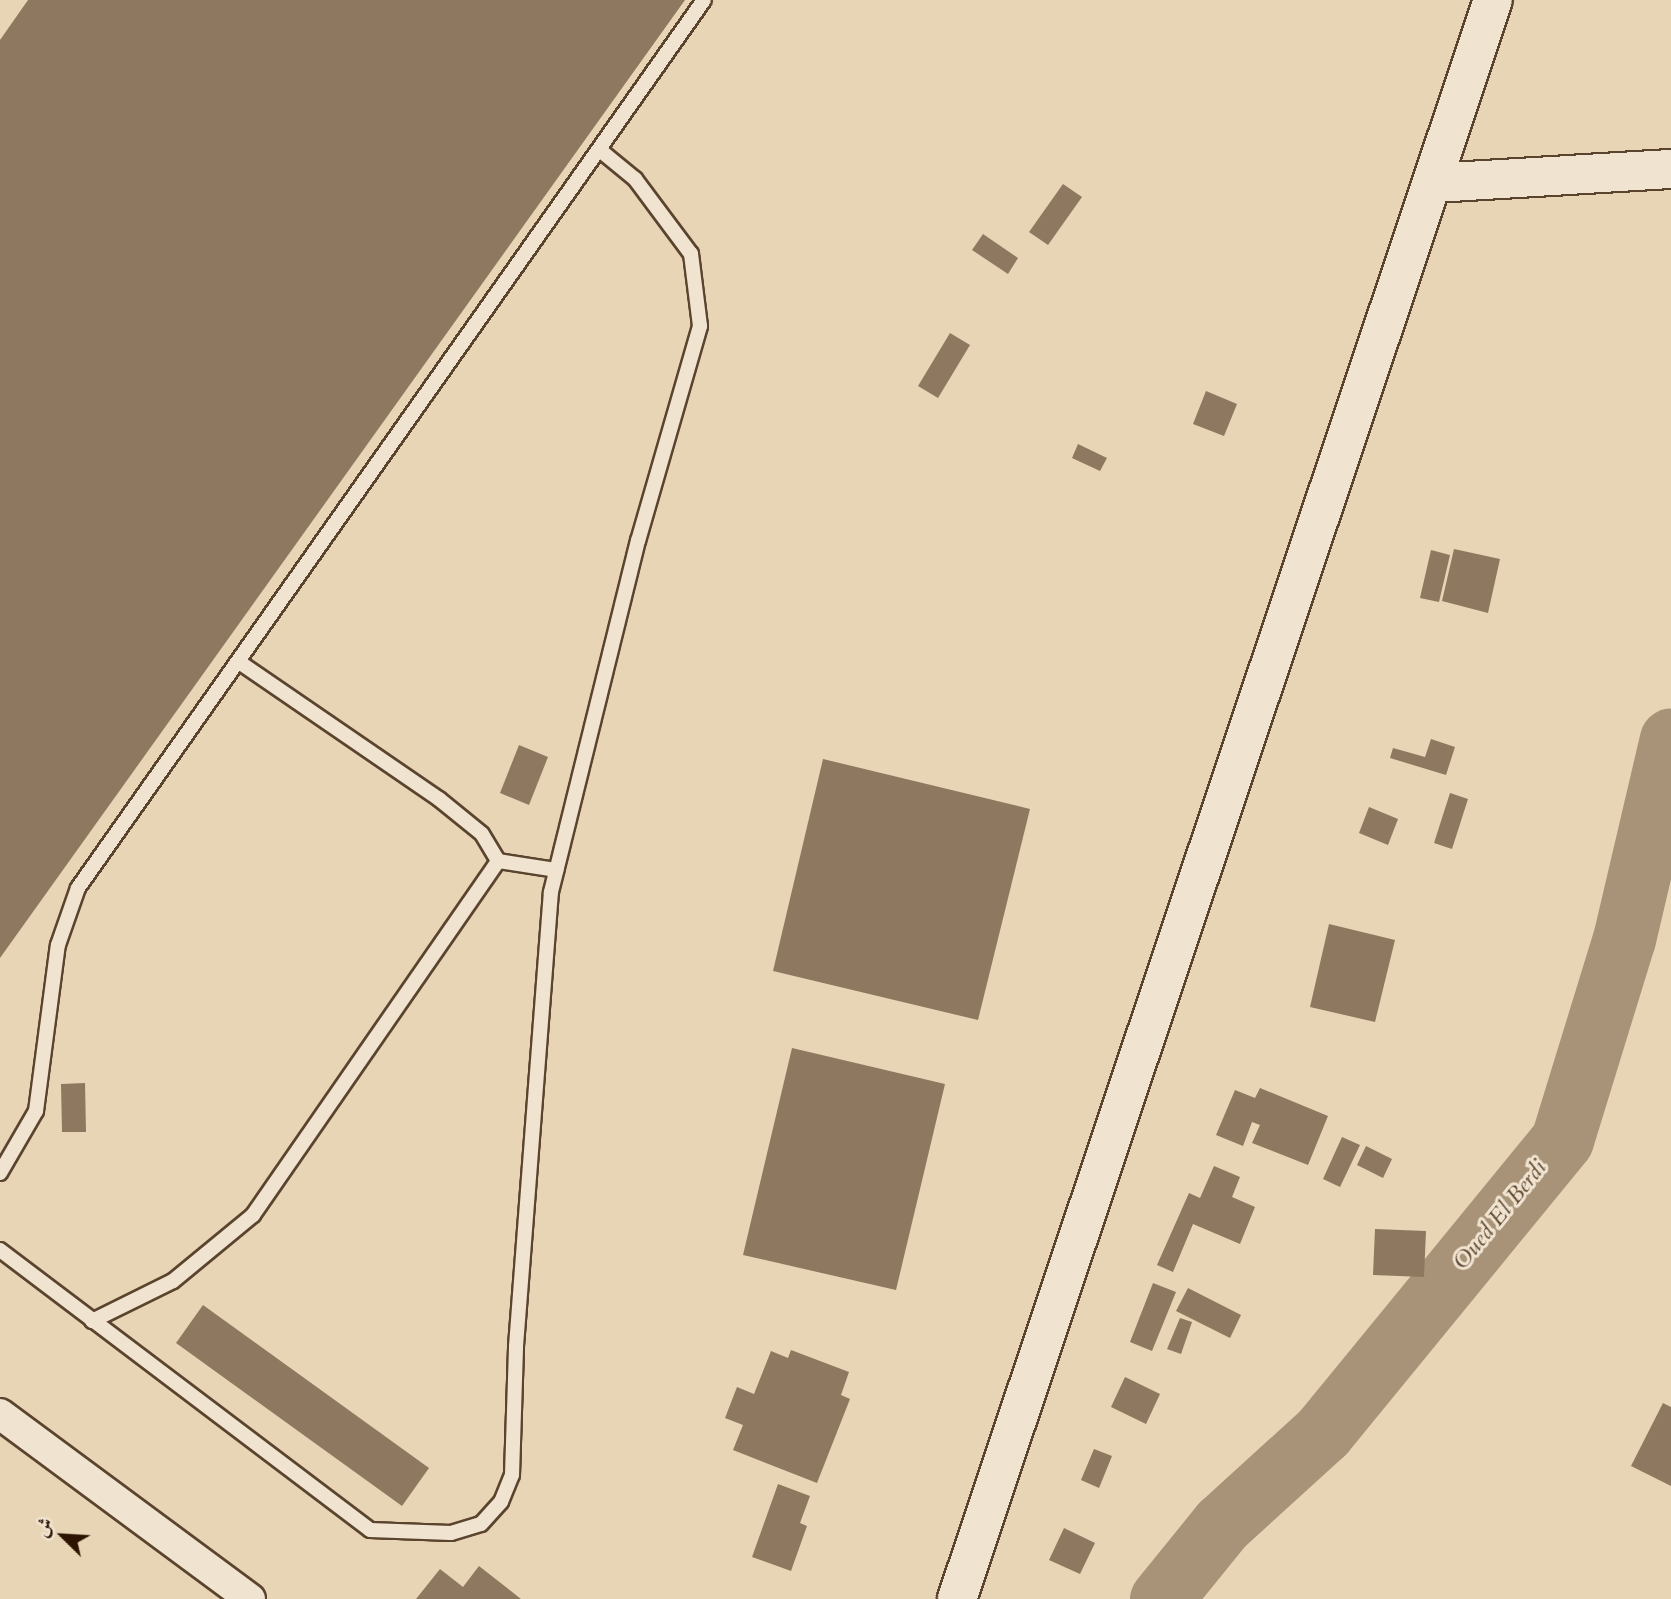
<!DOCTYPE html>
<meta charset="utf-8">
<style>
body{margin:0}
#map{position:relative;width:1671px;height:1599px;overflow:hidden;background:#e8d5b6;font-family:Cardo,Amiri,serif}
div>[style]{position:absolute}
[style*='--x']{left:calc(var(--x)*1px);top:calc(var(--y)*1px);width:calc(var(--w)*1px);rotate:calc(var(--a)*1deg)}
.river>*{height:63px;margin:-31.5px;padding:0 31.5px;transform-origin:31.5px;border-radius:31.5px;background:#a89378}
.building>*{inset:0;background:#8e785f}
.roads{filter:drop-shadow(2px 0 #5b442e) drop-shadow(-2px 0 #5b442e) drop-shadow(0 2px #5b442e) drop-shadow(0 -2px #5b442e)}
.lane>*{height:14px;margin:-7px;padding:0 7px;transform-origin:7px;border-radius:7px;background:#f0e4d0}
.street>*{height:30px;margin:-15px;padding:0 15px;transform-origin:15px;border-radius:15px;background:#f0e4d0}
.secondary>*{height:38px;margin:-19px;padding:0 19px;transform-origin:19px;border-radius:19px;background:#f0e4d0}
span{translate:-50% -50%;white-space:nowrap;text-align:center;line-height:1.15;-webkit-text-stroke:6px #f0e4d0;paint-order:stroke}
.water-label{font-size:23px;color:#5e4730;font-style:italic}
.north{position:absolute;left:28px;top:1501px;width:70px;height:70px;-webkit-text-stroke:5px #f0e4d0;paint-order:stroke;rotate:294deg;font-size:19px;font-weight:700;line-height:28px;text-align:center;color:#2c1400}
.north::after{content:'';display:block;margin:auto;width:24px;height:32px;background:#2c1400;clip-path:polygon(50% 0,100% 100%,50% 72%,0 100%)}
</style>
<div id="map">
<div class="river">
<div style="--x:1161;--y:1599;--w:97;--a:-50.9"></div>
<div style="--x:1222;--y:1524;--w:137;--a:-42.3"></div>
<div style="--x:1323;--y:1432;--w:377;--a:-50.7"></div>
<div style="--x:1562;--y:1140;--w:210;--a:-72.9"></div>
<div style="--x:1624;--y:939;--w:205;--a:-76.8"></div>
</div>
<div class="building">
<div style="clip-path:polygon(28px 0,685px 0,0 958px,0 40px)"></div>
<div style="clip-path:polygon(1063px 184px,1082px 197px,1048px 245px,1029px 232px)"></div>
<div style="clip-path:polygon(983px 234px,1018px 258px,1008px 274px,972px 250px)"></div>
<div style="clip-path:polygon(950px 333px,970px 345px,938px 398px,918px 386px)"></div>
<div style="clip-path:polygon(1206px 391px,1237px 404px,1224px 436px,1193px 424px)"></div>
<div style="clip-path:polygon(1078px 444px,1107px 458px,1100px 471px,1072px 458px)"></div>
<div style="clip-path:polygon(1454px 549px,1500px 559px,1488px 613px,1442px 601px)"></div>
<div style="clip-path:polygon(1431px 550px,1450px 555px,1439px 602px,1420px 598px)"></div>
<div style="clip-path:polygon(1431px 739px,1455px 747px,1446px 775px,1390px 758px,1393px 748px,1425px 757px)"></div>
<div style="clip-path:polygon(519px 745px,548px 757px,529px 805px,500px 793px)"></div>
<div style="clip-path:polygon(823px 759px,1030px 809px,978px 1020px,773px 971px)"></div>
<div style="clip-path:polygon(1450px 793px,1468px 799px,1452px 849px,1434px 843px)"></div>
<div style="clip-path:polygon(1369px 807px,1398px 819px,1388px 845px,1359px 833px)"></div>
<div style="clip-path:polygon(1329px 924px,1395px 940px,1375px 1022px,1310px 1007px)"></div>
<div style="clip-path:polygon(792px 1048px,945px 1084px,896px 1290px,743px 1255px)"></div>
<div style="clip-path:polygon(85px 1083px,86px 1132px,62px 1132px,61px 1084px)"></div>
<div style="clip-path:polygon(1260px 1088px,1328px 1116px,1308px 1165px,1252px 1143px,1260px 1125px,1252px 1122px,1243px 1146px,1216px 1135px,1235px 1090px,1255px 1098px)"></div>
<div style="clip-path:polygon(1342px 1137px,1360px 1145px,1340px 1187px,1323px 1179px)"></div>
<div style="clip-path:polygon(1366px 1146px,1392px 1159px,1383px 1178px,1357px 1165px)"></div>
<div style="clip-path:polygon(1214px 1166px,1240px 1177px,1232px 1197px,1255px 1207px,1240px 1244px,1193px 1224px,1173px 1272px,1157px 1265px,1189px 1193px,1200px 1198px)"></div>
<div style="clip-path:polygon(1375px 1229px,1426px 1231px,1424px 1277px,1373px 1275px)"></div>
<div style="clip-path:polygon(1153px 1283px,1176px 1292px,1152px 1351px,1130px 1342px)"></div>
<div style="clip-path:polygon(1188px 1288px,1241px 1315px,1230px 1338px,1176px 1311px)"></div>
<div style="clip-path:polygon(203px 1305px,429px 1468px,402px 1506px,176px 1343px)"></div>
<div style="clip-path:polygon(1180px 1318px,1192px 1322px,1181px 1354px,1167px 1349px)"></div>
<div style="clip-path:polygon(791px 1350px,849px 1372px,841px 1395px,850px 1399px,817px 1483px,733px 1450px,743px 1425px,725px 1418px,737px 1387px,754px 1394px,771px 1351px,788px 1358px)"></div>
<div style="clip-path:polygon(1125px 1377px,1160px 1394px,1146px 1424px,1111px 1407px)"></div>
<div style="clip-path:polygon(1663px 1403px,1671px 1407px,1671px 1486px,1631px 1466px)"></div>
<div style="clip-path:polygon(1094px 1449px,1112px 1456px,1099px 1488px,1081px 1480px)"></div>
<div style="clip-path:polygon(778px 1484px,810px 1496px,800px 1523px,807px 1526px,791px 1571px,752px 1557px)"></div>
<div style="clip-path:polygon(1064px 1528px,1095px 1543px,1080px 1574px,1049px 1560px)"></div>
<div style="clip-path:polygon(479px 1566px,521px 1599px,416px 1599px,440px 1569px,463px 1587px)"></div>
</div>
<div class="roads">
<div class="lane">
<div style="--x:239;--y:662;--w:242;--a:34.4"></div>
<div style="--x:439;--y:799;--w:55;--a:39.1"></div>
<div style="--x:482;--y:834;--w:31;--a:59"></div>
<div style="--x:0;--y:1173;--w:72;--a:-59.9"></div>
<div style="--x:36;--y:1111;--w:167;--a:-82.5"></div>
<div style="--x:58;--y:945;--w:60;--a:-70.7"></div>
<div style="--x:78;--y:888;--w:1086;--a:-54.82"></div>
<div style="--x:0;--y:1250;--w:464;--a:37.1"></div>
<div style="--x:370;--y:1530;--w:81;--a:2.1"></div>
<div style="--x:451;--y:1533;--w:31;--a:-17"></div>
<div style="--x:481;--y:1524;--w:30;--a:-48"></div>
<div style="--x:501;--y:1502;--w:29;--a:-68"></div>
<div style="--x:512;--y:1475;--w:129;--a:-88.2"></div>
<div style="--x:516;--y:1346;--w:455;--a:-85.6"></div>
<div style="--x:551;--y:892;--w:362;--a:-76.1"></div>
<div style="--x:638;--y:541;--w:224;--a:-73.9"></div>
<div style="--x:700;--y:326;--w:73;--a:-97.1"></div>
<div style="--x:691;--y:254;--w:94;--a:-126.7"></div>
<div style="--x:635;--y:179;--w:44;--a:-140.5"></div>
<div style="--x:92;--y:1321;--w:90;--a:-26.3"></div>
<div style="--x:173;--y:1281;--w:104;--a:-39.5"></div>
<div style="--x:253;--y:1215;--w:431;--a:-55.3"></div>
<div style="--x:498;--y:861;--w:59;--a:8.8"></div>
</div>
<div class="street">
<div style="--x:0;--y:1414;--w:311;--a:36.5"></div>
</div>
<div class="secondary">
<div style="--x:1434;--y:183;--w:237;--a:-3.4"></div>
<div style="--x:957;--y:1599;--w:1686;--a:-71.47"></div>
</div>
</div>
<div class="water-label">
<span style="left:1500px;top:1215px;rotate:-51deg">Oued El Berdi</span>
</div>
<div class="north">ش</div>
</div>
